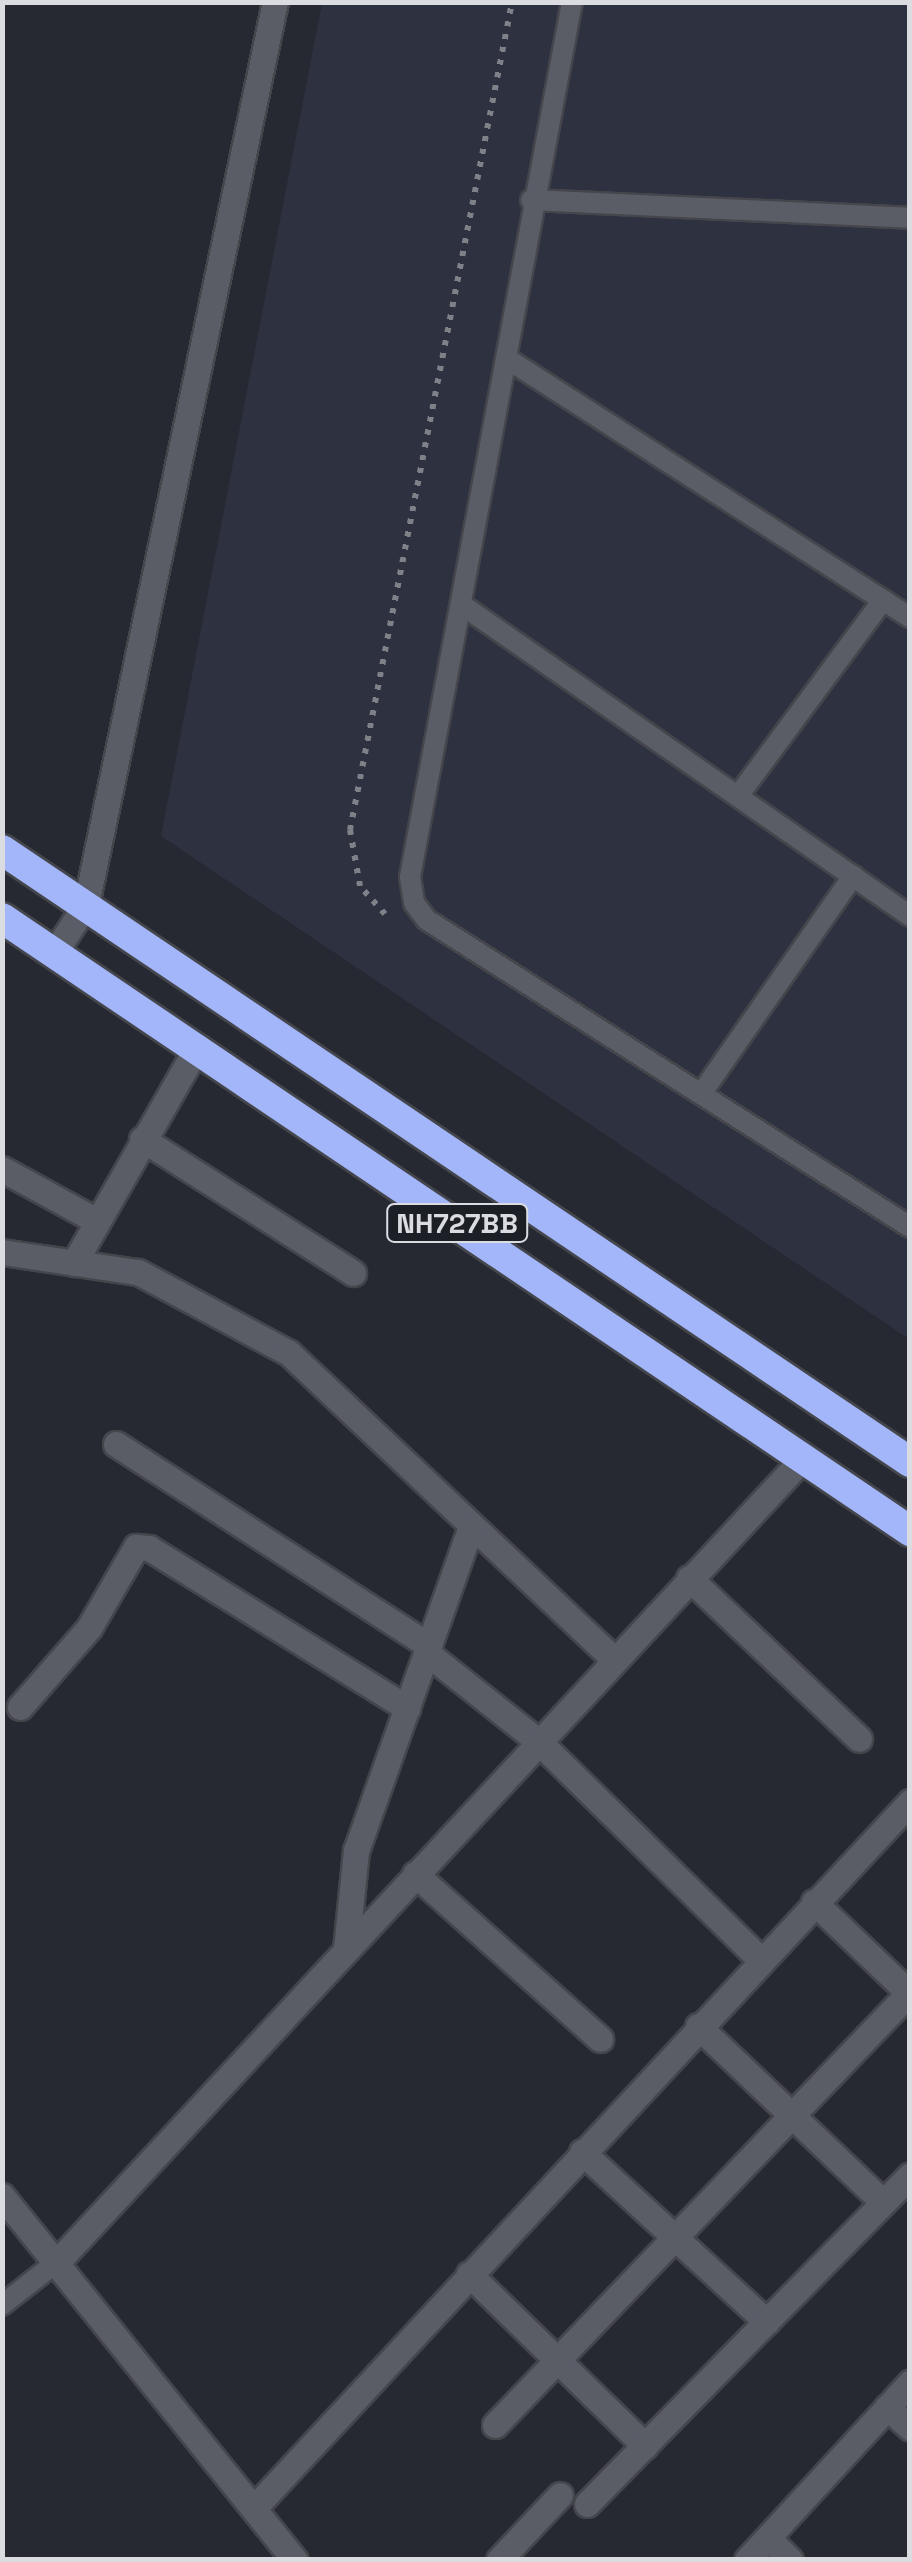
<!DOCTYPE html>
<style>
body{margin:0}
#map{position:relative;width:912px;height:2562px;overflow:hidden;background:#262931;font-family:"Space Grotesk",sans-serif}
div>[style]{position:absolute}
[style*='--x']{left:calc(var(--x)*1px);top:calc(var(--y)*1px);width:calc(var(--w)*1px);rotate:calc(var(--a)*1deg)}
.built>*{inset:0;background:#2e3240}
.path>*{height:6px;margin-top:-3px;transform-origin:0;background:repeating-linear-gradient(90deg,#7f8188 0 5px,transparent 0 13px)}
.roads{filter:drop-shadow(2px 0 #44464c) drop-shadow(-2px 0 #44464c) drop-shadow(0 2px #44464c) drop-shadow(0 -2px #44464c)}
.lane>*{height:20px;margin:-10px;padding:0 10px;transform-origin:10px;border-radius:10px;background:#5a5d66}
.street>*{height:25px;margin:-12.5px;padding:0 12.5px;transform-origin:12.5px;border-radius:12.5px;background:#5a5d66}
.highway>*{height:30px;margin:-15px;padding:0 15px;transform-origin:15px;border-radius:15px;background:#a3b6f9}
span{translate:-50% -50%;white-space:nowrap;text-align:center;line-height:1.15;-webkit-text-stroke:10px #1d1f27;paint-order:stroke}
.shield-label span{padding:2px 8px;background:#1d1f27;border:2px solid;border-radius:8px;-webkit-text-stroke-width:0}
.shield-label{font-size:28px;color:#dadce1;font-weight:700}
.frame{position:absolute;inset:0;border:5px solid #dadce1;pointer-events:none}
</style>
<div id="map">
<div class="built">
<div style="clip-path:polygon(322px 3px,909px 3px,909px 1339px,161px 836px)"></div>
</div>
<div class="path">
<div style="--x:385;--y:914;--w:38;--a:-132"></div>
<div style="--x:360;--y:886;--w:57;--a:-100.1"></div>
<div style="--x:350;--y:830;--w:844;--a:-78.93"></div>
</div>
<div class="roads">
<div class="lane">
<div style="--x:572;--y:2;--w:890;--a:100.49"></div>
<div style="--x:410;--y:877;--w:26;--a:81"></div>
<div style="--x:414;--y:903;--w:21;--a:53"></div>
<div style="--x:427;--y:920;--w:572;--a:32.44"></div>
<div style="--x:531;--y:200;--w:379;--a:2.7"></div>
<div style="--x:509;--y:360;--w:476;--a:32.7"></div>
<div style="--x:462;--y:605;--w:545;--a:34.77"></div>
<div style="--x:738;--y:796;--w:244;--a:-53.5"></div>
<div style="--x:701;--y:1094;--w:266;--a:-55.1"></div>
<div style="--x:2;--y:2305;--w:71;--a:-38.2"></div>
</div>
<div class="street">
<div style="--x:55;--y:952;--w:57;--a:-57.1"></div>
<div style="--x:86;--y:904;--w:922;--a:-78.17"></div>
<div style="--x:142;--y:1139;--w:250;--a:32.4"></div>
<div style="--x:2;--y:1169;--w:108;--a:28.7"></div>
<div style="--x:2;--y:1252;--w:137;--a:8.4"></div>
<div style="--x:138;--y:1272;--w:171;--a:28.2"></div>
<div style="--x:289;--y:1353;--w:446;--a:43.3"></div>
<div style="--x:74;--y:1263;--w:249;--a:-60.3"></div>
<div style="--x:116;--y:1444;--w:373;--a:32.8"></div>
<div style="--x:689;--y:1578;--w:234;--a:43.4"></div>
<div style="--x:427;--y:1653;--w:142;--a:38.4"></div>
<div style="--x:538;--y:1741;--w:311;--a:44.5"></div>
<div style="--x:20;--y:1707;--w:105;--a:-48.9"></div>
<div style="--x:89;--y:1628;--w:94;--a:-59.9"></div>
<div style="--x:136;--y:1547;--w:13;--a:4"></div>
<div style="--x:149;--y:1548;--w:304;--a:31.8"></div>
<div style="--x:415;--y:1874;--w:248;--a:41.7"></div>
<div style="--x:814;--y:1902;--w:133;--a:43.8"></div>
<div style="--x:346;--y:1949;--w:99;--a:-84.2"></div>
<div style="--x:356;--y:1851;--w:342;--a:-70.5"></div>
<div style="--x:698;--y:2026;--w:255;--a:43.6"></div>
<div style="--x:582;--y:2152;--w:251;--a:42.6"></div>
<div style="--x:2;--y:2196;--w:467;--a:51.2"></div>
<div style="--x:58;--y:2261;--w:1097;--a:-47.14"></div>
<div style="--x:469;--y:2274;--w:246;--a:44.3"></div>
<div style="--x:887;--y:2407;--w:31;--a:42"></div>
<div style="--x:495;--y:2425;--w:598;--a:-46.22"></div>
<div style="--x:587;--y:2504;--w:461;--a:-45.5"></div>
<div style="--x:254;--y:2508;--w:964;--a:-47.1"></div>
<div style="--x:768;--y:2538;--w:31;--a:45"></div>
<div style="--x:499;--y:2560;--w:89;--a:-46.8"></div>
<div style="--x:747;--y:2560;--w:241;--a:-47.4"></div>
</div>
<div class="highway">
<div style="--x:2;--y:850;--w:1095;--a:33.98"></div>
<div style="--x:2;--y:918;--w:1096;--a:34.02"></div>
</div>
</div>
<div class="shield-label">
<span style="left:457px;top:1223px">NH727BB</span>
</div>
<div class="frame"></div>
</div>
